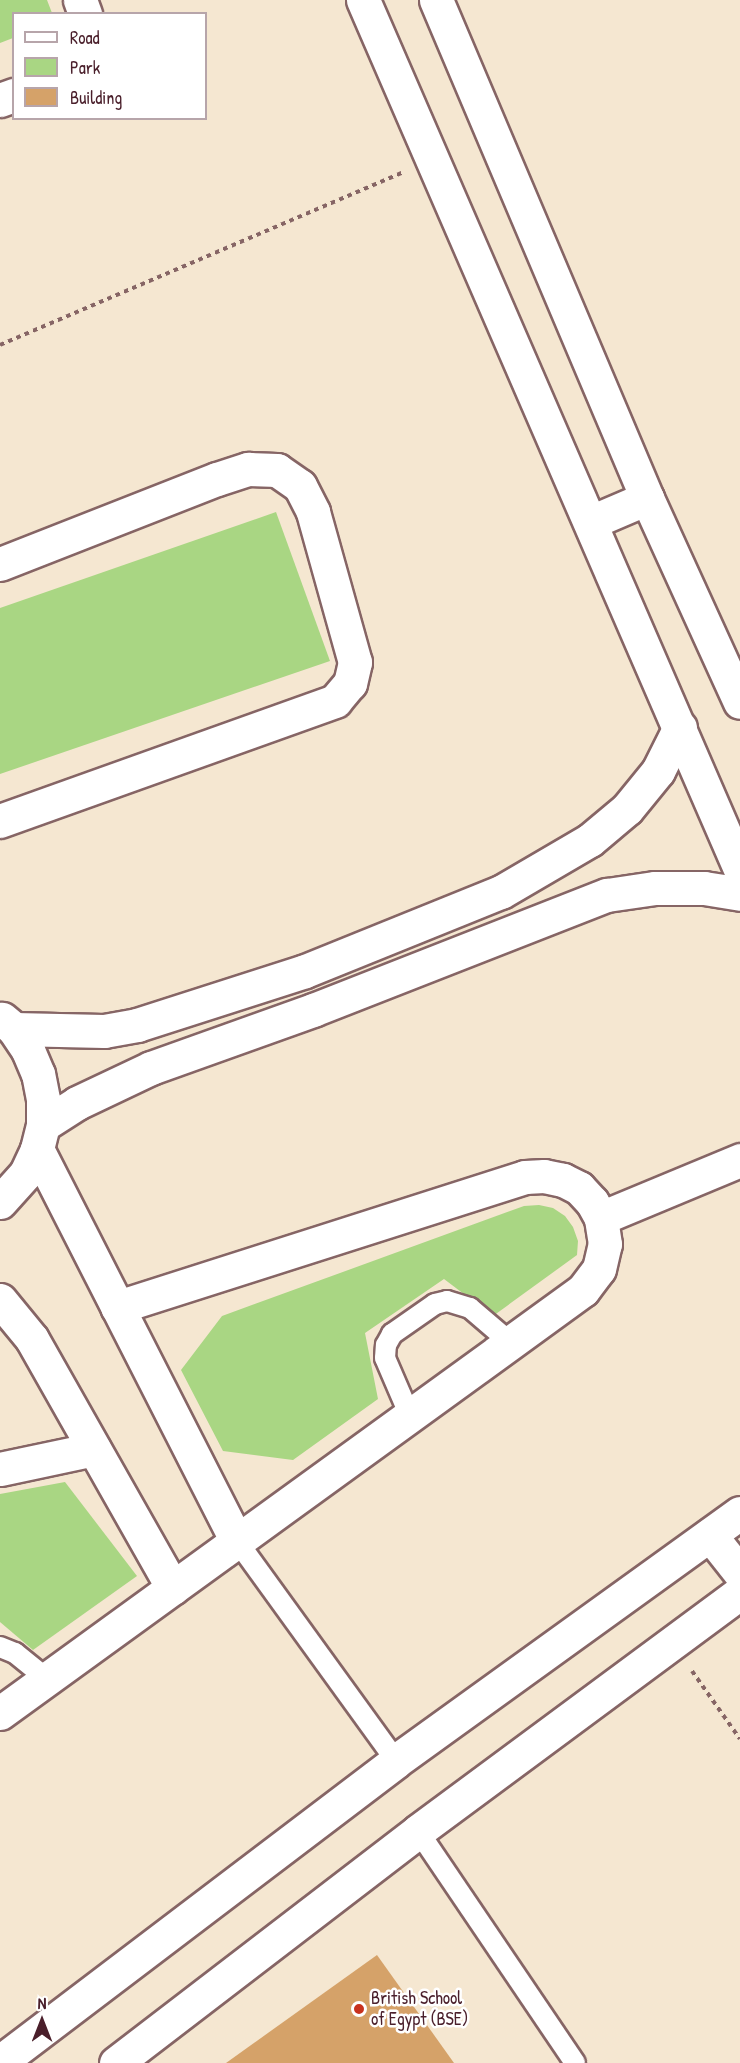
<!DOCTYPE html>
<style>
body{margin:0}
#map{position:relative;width:740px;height:2063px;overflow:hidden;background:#f5e7d1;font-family:"Patrick Hand",sans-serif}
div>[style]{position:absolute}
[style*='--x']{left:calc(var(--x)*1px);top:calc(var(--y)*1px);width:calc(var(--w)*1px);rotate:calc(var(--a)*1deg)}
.green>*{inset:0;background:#a9d683}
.building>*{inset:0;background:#d5a269}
.path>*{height:4px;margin-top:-2px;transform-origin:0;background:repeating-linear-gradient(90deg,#866565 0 4.5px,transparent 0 9px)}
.roads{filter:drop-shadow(2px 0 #866565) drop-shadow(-2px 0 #866565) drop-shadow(0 2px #866565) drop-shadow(0 -2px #866565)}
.lane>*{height:20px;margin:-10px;padding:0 10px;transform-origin:10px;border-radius:10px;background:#fff}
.street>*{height:33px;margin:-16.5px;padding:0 16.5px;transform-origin:16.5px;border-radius:16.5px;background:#fff}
.dots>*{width:16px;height:16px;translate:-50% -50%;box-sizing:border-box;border:3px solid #fff;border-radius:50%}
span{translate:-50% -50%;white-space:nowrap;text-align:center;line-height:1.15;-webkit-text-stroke:5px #fff;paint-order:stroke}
.poi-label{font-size:18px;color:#4a1f2b}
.left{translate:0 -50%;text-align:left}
.legend{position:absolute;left:12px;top:12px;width:195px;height:108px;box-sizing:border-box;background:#fff;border:2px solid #b7a5aa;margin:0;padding:8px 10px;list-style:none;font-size:18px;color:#4a1f2b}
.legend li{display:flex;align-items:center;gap:12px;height:30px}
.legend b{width:30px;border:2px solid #b7a5aa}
.north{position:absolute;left:12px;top:1991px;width:60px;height:60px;-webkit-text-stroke:4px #fff;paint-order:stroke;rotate:0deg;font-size:16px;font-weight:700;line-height:24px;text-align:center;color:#4a1f2b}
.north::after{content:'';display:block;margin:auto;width:21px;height:27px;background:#4a1f2b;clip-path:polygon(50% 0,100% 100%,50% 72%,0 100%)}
</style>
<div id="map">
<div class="green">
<div style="clip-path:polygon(0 0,47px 0,52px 13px,14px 14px,13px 38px,0 43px)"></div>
<div style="clip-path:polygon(276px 512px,330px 661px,0 774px,0 608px)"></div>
<div style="clip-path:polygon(539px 1205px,553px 1208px,565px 1216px,573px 1227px,578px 1241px,577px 1255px,493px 1316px,444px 1279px,365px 1333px,378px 1399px,293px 1460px,223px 1451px,181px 1370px,222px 1316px,524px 1206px)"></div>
<div style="clip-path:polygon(65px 1482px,137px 1576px,33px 1650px,0 1622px,0 1494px)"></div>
</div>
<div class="building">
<div style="clip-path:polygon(377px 1955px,454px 2063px,226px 2063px)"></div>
</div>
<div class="path">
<div style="--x:0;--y:345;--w:437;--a:-23.2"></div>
<div style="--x:692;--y:1671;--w:83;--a:54.8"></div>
</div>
<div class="roads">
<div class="lane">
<div style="--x:410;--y:1416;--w:63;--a:-113.3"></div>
<div style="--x:385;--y:1358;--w:13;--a:-86"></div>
<div style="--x:386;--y:1345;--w:13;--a:-61"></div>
<div style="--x:392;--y:1334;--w:52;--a:-34.9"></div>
<div style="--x:435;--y:1304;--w:12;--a:-14"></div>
<div style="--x:447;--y:1301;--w:24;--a:17"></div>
<div style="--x:470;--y:1308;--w:54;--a:40.5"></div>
<div style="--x:237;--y:1541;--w:271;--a:54.1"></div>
<div style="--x:0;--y:1647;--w:16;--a:22"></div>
<div style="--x:15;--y:1653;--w:41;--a:39.1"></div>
<div style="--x:418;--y:1831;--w:280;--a:55.9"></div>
</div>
<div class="street">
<div style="--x:80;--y:0;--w:15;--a:70"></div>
<div style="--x:363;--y:0;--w:947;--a:66.55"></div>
<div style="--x:436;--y:0;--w:541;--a:67.04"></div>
<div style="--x:647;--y:498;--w:224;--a:65.5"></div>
<div style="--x:0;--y:100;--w:15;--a:-20"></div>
<div style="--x:591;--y:522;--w:61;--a:-23.2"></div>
<div style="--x:0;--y:564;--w:233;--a:-21.4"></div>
<div style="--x:217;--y:479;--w:33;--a:-18"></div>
<div style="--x:248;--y:469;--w:29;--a:2"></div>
<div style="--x:277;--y:470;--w:28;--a:35"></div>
<div style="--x:300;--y:486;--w:29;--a:63"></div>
<div style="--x:313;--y:512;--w:156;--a:74.4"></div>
<div style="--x:355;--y:662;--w:22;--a:103"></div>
<div style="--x:350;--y:683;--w:23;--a:130"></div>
<div style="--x:335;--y:701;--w:356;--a:160.3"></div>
<div style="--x:14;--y:1029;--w:90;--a:1.3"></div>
<div style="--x:104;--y:1031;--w:34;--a:-10"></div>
<div style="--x:137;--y:1025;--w:176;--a:-17.8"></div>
<div style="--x:305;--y:971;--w:211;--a:-22"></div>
<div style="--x:501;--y:892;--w:103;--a:-30.3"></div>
<div style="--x:590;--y:840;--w:48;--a:-40"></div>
<div style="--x:627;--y:809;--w:49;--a:-50.8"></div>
<div style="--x:658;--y:771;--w:49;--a:-63.4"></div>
<div style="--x:43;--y:1125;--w:40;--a:-32.9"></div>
<div style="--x:77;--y:1103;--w:82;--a:-25.3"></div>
<div style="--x:151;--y:1068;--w:172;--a:-19.7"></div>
<div style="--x:313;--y:1010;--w:316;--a:-21.4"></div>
<div style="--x:607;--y:895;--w:49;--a:-8.3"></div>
<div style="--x:655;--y:888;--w:49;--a:0"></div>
<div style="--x:704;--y:888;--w:36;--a:9"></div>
<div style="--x:37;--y:1149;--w:440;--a:63"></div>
<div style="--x:0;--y:1202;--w:39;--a:-48"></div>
<div style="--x:26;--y:1173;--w:26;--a:-65"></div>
<div style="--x:37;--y:1149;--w:25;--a:-76"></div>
<div style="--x:43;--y:1125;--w:26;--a:-90"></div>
<div style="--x:43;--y:1099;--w:25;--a:-101"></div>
<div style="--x:38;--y:1074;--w:26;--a:-113"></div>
<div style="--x:28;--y:1050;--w:25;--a:-124"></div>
<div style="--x:14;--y:1029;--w:16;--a:-140"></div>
<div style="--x:601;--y:1218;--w:151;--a:-22.6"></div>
<div style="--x:0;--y:1300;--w:50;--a:50.6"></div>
<div style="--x:32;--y:1339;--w:286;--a:60.5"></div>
<div style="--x:0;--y:1469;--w:96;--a:-12"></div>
<div style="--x:710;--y:1535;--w:48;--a:51.7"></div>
<div style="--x:0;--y:1713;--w:720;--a:-35.96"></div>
<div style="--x:583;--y:1290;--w:26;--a:-53"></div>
<div style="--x:599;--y:1269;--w:26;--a:-77"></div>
<div style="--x:605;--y:1244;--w:26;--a:-99"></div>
<div style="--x:601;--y:1218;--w:18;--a:-119"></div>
<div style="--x:592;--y:1202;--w:19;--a:-133"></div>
<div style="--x:579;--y:1188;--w:18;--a:-153"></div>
<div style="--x:563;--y:1180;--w:19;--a:-168"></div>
<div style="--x:544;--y:1176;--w:19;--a:177"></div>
<div style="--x:525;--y:1177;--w:428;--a:162.3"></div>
<div style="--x:0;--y:2062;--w:497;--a:-37.2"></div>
<div style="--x:396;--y:1761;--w:424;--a:-35.8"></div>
<div style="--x:116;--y:2063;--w:381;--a:-37.5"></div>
<div style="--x:418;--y:1831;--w:400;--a:-36.5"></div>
</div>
</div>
<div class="dots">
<div style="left:359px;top:2009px;background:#c8321e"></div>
</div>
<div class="poi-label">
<span class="left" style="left:371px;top:2009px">British School<br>of Egypt (BSE)</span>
</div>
<ul class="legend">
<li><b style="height:8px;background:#fff"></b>Road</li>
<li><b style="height:16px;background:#a9d683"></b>Park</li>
<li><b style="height:16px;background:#d5a269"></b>Building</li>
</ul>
<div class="north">N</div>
</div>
